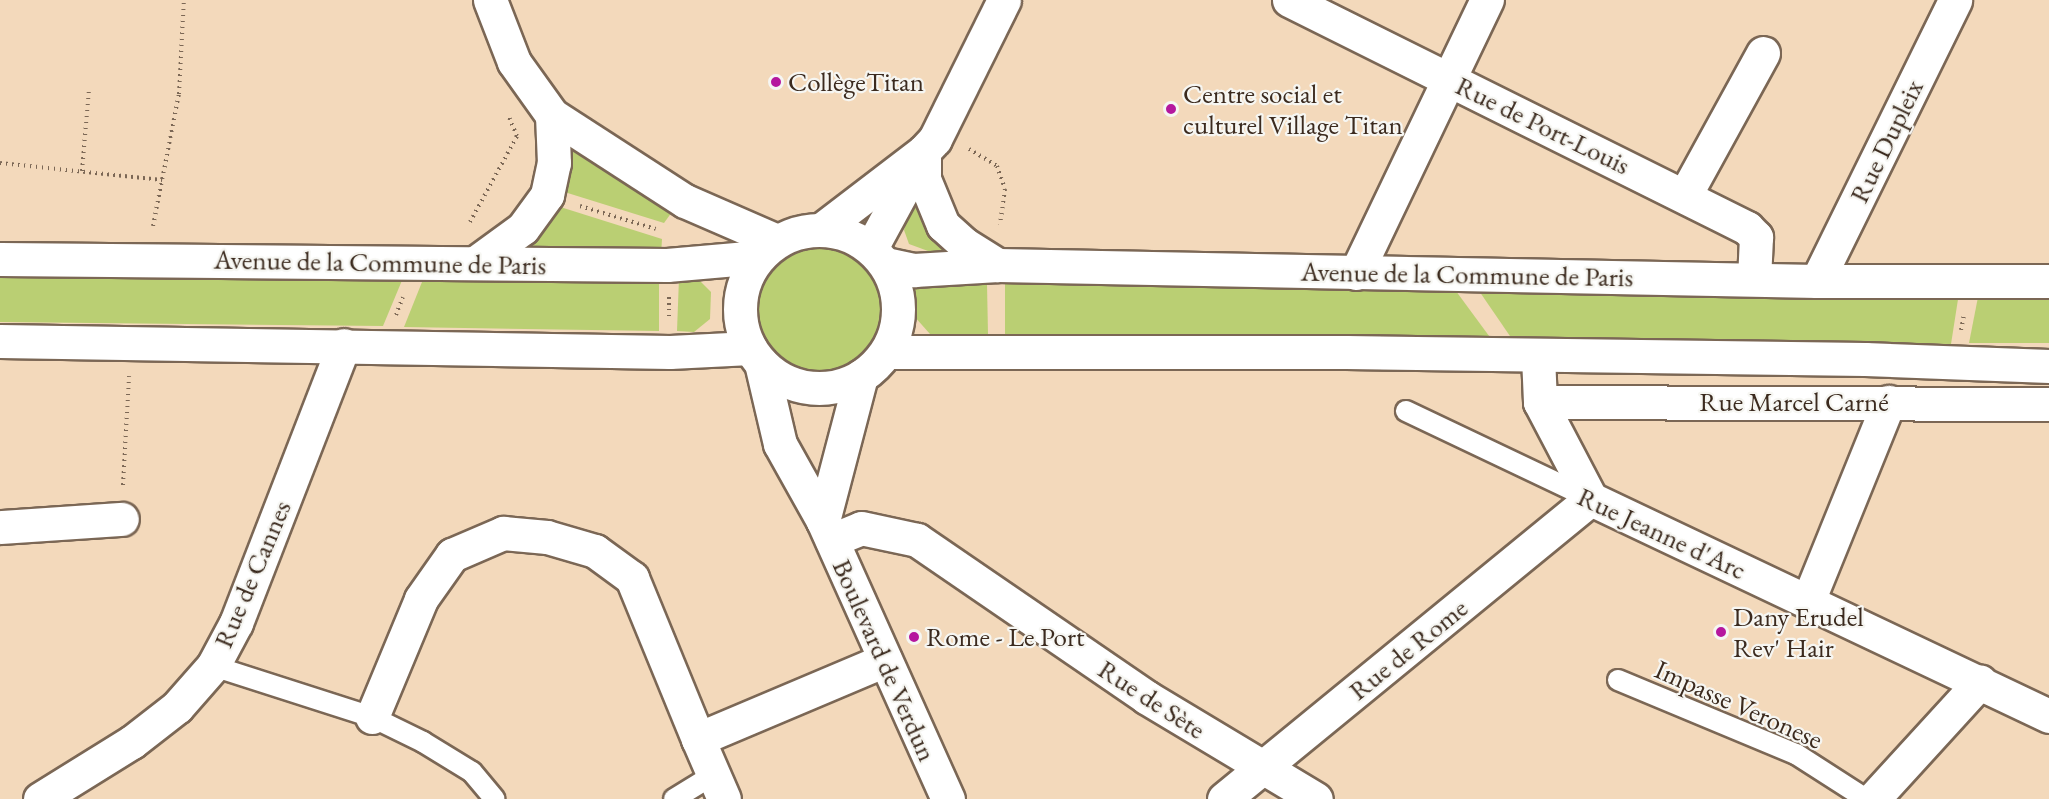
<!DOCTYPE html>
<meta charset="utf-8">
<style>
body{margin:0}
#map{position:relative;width:2049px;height:799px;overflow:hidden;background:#f3d9bb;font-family:"EB Garamond",serif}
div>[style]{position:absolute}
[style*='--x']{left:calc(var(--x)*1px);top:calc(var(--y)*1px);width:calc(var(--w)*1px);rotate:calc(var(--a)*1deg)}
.green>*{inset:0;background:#bacf73}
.round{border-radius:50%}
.path>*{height:4px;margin-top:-2px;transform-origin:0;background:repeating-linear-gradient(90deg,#7b6755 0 1.5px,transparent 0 6px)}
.roads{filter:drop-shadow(2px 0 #7b6755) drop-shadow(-2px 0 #7b6755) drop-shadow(0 2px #7b6755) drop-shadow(0 -2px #7b6755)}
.service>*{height:20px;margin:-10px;padding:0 10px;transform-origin:10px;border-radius:10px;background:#fff}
.minor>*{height:33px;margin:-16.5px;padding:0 16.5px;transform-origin:16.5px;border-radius:16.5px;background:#fff}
.tertiary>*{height:33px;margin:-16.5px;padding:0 16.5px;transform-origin:16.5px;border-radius:16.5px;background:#fff}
.secondary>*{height:33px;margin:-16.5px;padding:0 16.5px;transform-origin:16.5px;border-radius:16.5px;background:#fff}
.primary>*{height:33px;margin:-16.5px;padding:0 16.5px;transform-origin:16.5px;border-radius:16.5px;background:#fff}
.primary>.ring{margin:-16.5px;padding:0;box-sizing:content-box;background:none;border:33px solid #fff;border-radius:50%}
.dots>*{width:16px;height:16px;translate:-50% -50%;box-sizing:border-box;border:3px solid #f6f6f2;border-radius:50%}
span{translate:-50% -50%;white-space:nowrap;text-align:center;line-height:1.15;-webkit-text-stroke:4.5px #f6f6f2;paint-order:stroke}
.poi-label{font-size:27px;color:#3b2a1e}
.left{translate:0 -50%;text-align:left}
.street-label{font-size:27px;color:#3b2a1e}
</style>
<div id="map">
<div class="green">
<div style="clip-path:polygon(572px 146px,672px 212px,664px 223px,558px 190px,561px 155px)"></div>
<div style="clip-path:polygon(917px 186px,960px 254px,928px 251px,909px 244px,904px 230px)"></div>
<div style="clip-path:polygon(554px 205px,662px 239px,661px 254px,525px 251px,527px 243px)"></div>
<div class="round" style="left:755px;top:247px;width:126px;height:126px"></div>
<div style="clip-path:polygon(0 273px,403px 278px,383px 326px,0 322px)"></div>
<div style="clip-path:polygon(424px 277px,659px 279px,659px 331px,404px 327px)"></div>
<div style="clip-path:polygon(679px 278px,697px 278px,711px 292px,710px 319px,694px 332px,677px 331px)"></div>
<div style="clip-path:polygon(1005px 281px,1453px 287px,1492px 340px,1005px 334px)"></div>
<div style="clip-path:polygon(913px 283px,987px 284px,988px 334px,930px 334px,914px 316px)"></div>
<div style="clip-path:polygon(1475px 285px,1959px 293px,1951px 344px,1512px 339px)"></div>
<div style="clip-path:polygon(1979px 292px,2049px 293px,2049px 343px,1969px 343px)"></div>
</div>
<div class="path">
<div style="--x:969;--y:149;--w:33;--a:31"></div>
<div style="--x:997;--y:166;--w:24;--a:71"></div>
<div style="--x:1005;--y:189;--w:36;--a:98"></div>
<div style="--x:0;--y:163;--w:163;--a:6"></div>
<div style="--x:82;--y:171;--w:81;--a:-85.1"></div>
<div style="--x:580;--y:206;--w:79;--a:16.8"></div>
<div style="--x:470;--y:222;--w:98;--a:-61.3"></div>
<div style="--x:517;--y:136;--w:21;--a:-113"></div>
<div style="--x:153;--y:226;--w:135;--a:-78.9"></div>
<div style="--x:179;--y:94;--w:94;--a:-87"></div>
<div style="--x:669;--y:297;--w:23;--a:90"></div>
<div style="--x:396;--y:315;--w:19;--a:-69"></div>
<div style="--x:1961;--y:330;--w:16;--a:-79"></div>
<div style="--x:123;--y:485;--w:109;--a:-86.8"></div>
</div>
<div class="roads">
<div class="service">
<div style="--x:1406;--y:411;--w:205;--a:25.4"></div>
<div style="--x:213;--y:666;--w:167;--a:17.8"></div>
<div style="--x:372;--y:717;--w:57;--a:26.1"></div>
<div style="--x:423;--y:742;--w:57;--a:31.5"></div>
<div style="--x:472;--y:772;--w:35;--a:50"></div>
<div style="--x:1618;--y:680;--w:193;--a:22.6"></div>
<div style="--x:1796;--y:754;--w:83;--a:32.7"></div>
<div style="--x:674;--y:799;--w:46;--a:-31.6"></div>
</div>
<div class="minor">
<div style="--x:490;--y:0;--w:66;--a:68.8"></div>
<div style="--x:514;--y:62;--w:65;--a:54.4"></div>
<div style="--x:552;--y:115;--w:158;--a:32.9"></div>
<div style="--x:685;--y:201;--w:100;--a:23.5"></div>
<div style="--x:1289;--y:0;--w:512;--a:26.46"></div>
<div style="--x:1747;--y:228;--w:13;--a:45"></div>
<div style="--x:1756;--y:237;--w:42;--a:92.7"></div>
<div style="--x:1685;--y:195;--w:162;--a:-61.2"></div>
<div style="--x:475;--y:263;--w:59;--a:-36.1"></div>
<div style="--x:523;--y:228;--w:41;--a:-54"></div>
<div style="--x:547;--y:195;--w:33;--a:-78"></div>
<div style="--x:554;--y:163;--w:48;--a:-92.4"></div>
<div style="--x:1356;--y:273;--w:303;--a:-64.4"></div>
<div style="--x:1817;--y:281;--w:313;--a:-63.8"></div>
<div style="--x:1538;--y:356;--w:46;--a:87.5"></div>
<div style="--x:1540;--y:402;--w:110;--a:62.3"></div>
<div style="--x:1540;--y:402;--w:509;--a:0.23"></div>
<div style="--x:1591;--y:499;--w:507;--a:25.35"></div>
<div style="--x:0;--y:527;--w:122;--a:-3.8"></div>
<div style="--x:832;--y:540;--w:31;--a:-22"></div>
<div style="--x:861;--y:528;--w:57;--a:12.1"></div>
<div style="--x:917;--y:540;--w:278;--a:34.4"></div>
<div style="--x:1146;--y:697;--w:198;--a:31"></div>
<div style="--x:1808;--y:601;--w:215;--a:-67.9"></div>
<div style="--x:372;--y:717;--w:128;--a:-67.4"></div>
<div style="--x:421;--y:599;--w:54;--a:-54.8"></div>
<div style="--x:452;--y:555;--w:56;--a:-23.3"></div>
<div style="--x:503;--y:533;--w:44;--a:5.2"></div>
<div style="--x:547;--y:537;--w:50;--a:16.3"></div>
<div style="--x:595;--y:551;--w:46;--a:36.1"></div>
<div style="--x:632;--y:578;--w:174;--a:67.7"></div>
<div style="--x:698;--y:739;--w:203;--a:-22.9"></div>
<div style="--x:698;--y:739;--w:65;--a:66.6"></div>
<div style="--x:1224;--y:799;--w:474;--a:-39.3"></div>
<div style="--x:1873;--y:799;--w:159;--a:-47.6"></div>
</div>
<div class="tertiary">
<div style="--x:822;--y:229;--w:128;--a:-37.4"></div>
<div style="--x:924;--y:151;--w:16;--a:-47"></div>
<div style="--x:935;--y:139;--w:155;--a:-63.6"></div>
<div style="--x:871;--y:248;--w:100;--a:-61.4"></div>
<div style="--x:40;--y:799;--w:108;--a:-31.8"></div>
<div style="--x:132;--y:742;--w:57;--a:-37.9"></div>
<div style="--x:177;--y:707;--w:55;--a:-48.7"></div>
<div style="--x:213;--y:666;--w:49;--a:-61.9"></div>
<div style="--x:236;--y:623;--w:298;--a:-68.8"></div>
</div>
<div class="secondary">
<div style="--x:761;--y:363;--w:83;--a:76.8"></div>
<div style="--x:780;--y:444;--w:88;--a:60.8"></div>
<div style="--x:823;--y:521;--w:305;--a:65.8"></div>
<div style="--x:823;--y:521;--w:150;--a:-75.3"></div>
</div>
<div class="primary">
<div style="--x:924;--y:151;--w:28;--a:90"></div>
<div style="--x:924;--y:179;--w:50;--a:67.6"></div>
<div style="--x:943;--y:225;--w:28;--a:42"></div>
<div style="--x:964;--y:244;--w:40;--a:32"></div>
<div class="ring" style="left:740px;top:230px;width:125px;height:125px"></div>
<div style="--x:0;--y:259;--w:667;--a:0.52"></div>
<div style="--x:667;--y:265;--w:92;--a:-5"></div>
<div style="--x:885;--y:264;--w:30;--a:12"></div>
<div style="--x:914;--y:270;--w:84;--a:-3.4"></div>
<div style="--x:998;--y:265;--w:819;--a:1.12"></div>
<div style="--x:1817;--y:281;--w:232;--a:0"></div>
<div style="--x:0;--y:341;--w:670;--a:0.94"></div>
<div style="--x:670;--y:352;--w:80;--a:-2.9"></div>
<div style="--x:886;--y:352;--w:460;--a:0"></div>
<div style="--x:1346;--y:352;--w:519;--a:0.77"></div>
<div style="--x:1865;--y:359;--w:184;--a:2.2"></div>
</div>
</div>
<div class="dots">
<div style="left:776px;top:82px;background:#b5179e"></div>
<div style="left:1171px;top:109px;background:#b5179e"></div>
<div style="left:1721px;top:632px;background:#b5179e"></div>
<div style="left:914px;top:637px;background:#b5179e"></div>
</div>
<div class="poi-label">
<span class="left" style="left:788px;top:82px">CollègeTitan</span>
<span class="left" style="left:1183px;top:109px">Centre social et<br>culturel Village Titan</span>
<span class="left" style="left:1733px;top:632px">Dany Erudel<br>Rev' Hair</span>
<span class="left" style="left:926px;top:637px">Rome - Le Port</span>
</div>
<div class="street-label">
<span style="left:1543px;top:125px;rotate:26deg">Rue de Port-Louis</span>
<span style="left:1886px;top:141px;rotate:-64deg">Rue Dupleix</span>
<span style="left:380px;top:262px;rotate:1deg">Avenue de la Commune de Paris</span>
<span style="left:1467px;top:274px;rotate:1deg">Avenue de la Commune de Paris</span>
<span style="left:1794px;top:402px">Rue Marcel Carné</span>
<span style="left:1662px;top:533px;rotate:25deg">Rue Jeanne d'Arc</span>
<span style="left:252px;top:574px;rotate:-67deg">Rue de Cannes</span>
<span style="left:1408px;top:649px;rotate:-39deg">Rue de Rome</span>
<span style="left:885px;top:660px;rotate:66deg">Boulevard de Verdun</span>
<span style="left:1152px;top:699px;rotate:33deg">Rue de Sète</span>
<span style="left:1739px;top:704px;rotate:24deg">Impasse Veronese</span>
</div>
</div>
